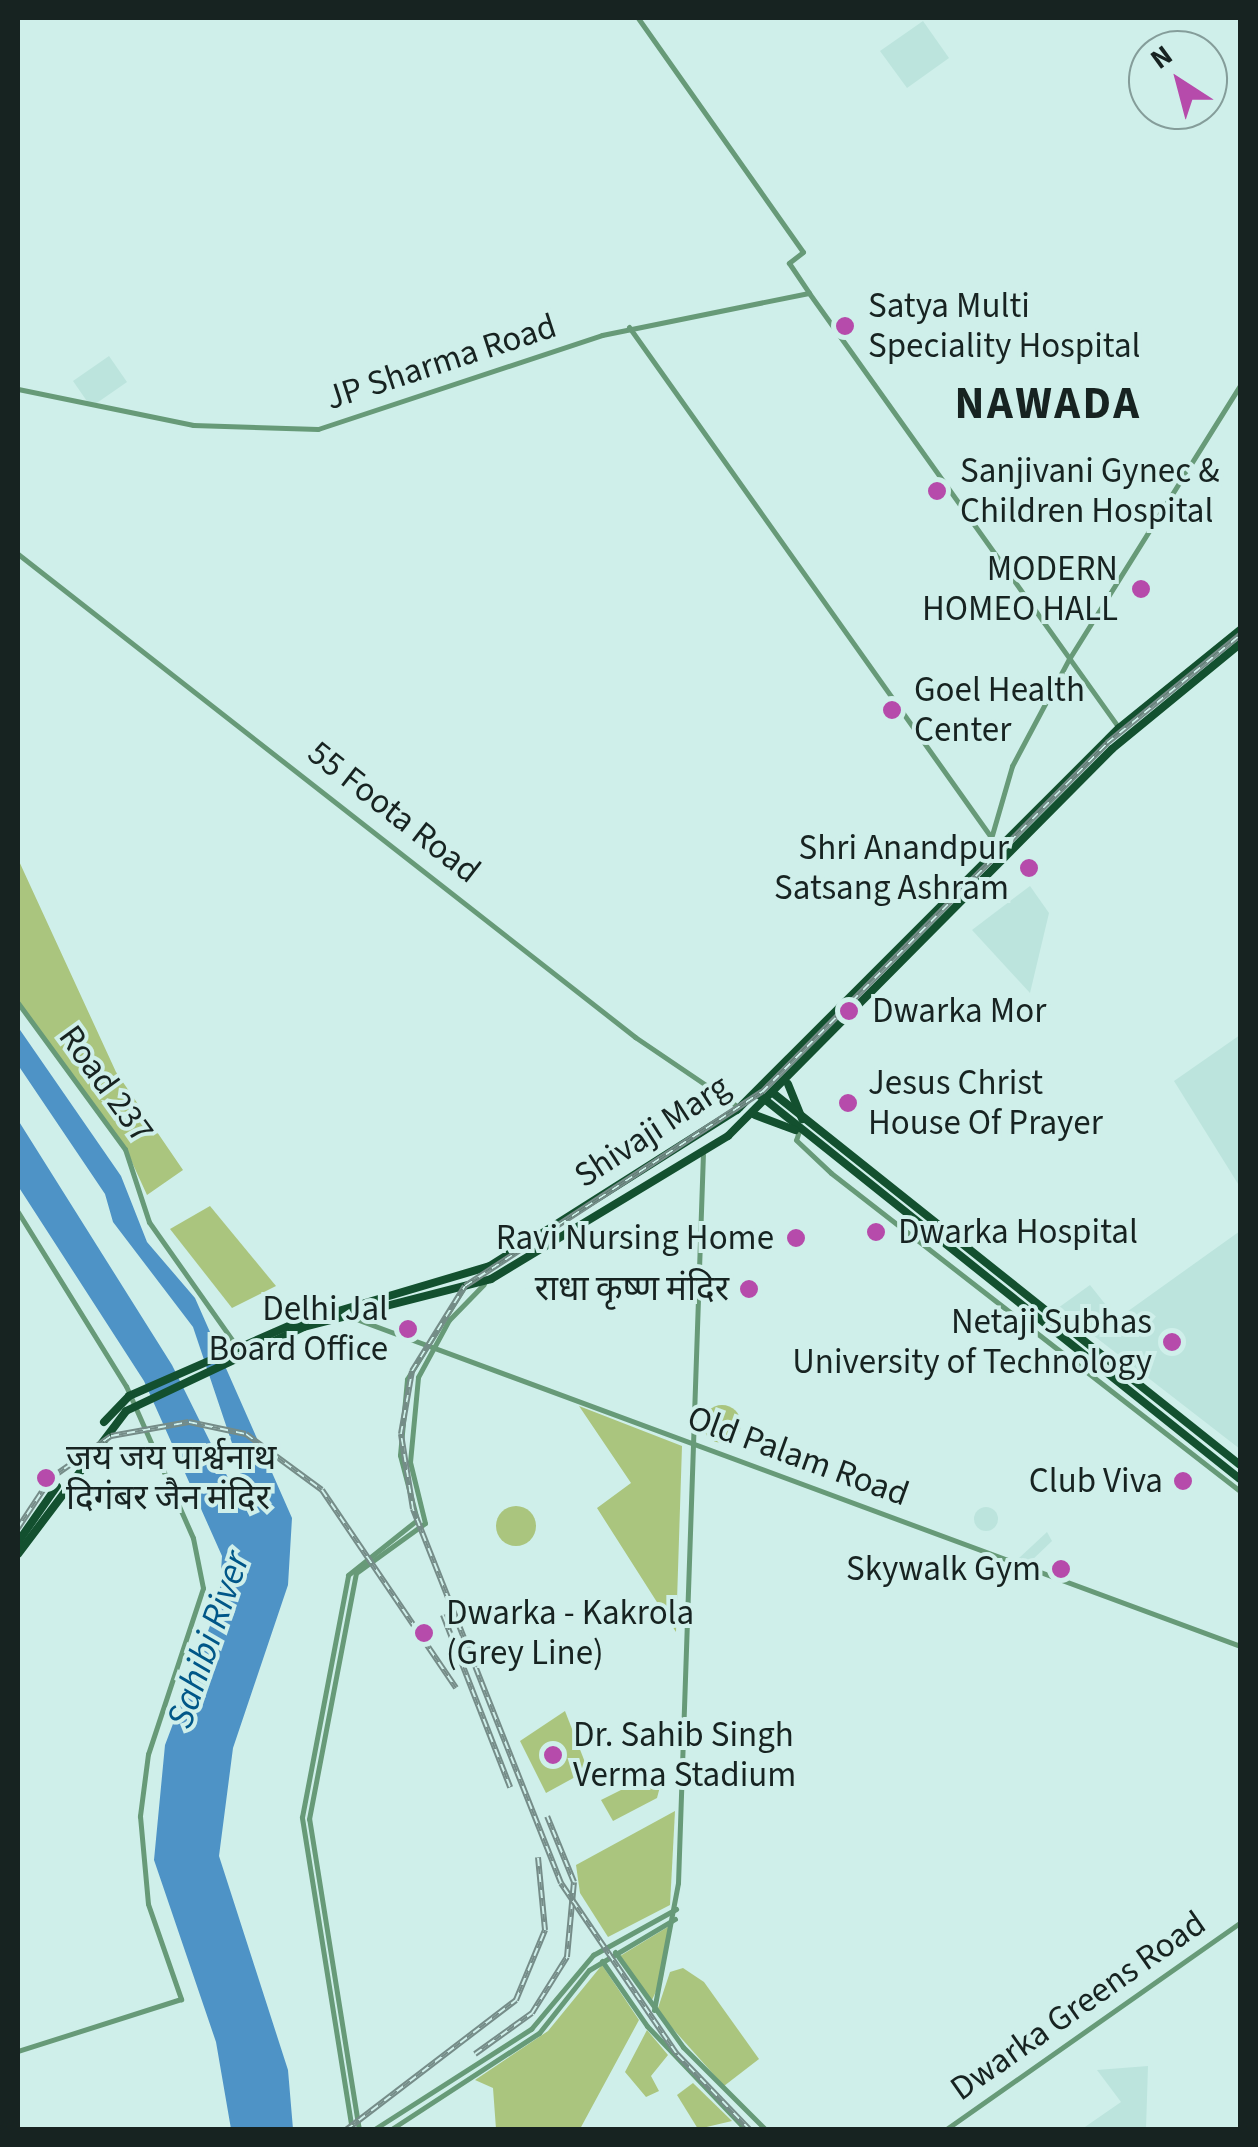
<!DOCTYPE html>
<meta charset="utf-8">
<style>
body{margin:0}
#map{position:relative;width:1258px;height:2147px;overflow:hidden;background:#cfefea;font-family:"Source Sans 3","Noto Sans Devanagari",sans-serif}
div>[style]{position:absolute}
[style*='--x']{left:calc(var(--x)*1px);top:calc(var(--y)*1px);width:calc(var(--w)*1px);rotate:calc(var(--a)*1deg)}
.built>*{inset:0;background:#bce4dd}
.round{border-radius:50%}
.green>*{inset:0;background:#aac57e}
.water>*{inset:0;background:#4e93c6}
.minor>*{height:5px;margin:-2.5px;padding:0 2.5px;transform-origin:2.5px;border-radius:2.5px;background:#679a78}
.major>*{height:8px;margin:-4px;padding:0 4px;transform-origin:4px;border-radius:4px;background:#13502f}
.rail>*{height:6px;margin-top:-3px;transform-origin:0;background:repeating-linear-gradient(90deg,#cfefea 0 8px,#758c88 0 16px);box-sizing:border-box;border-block:2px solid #758c88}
.dots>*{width:28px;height:28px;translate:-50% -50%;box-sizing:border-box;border:5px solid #cfefea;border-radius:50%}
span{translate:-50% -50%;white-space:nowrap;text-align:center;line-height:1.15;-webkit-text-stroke:8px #cfefea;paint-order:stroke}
.poi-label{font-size:35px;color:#172321}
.left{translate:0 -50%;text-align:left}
.right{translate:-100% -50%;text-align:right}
.street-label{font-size:35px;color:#172321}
.water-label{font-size:38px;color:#005788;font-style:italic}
.district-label{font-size:45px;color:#172321;font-weight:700;letter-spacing:2.5px}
.frame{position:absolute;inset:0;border:20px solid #172321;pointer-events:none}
.north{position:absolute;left:1128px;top:30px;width:100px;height:100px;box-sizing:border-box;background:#cfefea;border:2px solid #859d9a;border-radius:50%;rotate:324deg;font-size:28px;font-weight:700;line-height:40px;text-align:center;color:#172321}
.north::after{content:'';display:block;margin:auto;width:35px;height:45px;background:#b64bab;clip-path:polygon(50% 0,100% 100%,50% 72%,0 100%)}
</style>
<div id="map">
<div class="built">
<div style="clip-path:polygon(923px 21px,949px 58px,907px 88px,880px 51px)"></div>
<div style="clip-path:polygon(109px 356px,127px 382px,91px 407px,73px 381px)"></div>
<div style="clip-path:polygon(1030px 886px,1049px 913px,1030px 993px,972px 930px)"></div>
<div style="clip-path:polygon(1240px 1035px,1240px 1187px,1174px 1081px)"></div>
<div style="clip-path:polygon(1240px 1231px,1240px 1449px,1058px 1308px,1090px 1285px,1117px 1319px)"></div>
<div class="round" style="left:974px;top:1507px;width:24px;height:24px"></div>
<div style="clip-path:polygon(1047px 1532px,1052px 1541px,1029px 1563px,1018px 1559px)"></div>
<div style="clip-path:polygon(1148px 2066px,1146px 2129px,1082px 2129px,1121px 2102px,1097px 2070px)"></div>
</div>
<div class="green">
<div style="clip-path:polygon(18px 859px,116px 1072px,183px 1170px,147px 1195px,125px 1147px,18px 1001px)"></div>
<div style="clip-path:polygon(210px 1206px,276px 1286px,232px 1308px,170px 1229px)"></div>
<div class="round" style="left:703px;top:1405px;width:38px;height:38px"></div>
<div style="clip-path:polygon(579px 1406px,682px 1446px,676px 1632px,597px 1508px,631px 1483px)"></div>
<div class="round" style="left:496px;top:1506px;width:40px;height:40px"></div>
<div style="clip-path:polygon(565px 1711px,588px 1770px,546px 1793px,520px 1741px)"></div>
<div style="clip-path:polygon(665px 1768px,657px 1798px,613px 1821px,601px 1800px)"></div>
<div style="clip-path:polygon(675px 1811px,670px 1905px,608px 1937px,580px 1893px,576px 1865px)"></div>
<div style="clip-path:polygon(671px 1925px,663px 1977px,651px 2002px,620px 1956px)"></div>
<div style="clip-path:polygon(602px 1965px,639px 2020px,580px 2129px,496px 2129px,493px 2088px,475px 2080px,548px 2031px)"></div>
<div style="clip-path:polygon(683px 1968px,704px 1982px,759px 2059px,724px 2086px,657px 2011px,670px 1972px)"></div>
<div style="clip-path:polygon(647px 2030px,668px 2055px,651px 2076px,659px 2091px,646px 2097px,625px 2072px)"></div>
<div style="clip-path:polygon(693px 2083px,732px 2121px,698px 2129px,677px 2095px)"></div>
</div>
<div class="water">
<div style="clip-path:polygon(18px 1027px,121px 1176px,147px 1242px,195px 1298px,292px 1518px,288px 1585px,233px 1748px,219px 1856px,288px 2070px,293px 2129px,231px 2129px,216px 2042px,154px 1860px,165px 1745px,219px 1602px,222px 1556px,144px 1381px,18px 1186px,18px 1120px,172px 1365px,236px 1494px,241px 1470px,193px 1327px,113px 1222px,105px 1194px,18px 1065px)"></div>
</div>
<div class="minor">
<div style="--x:638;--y:18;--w:286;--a:54.8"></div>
<div style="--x:803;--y:252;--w:18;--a:142"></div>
<div style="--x:789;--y:263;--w:36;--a:56"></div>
<div style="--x:809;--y:293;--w:534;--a:54.52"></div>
<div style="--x:629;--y:327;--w:638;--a:54.64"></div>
<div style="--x:18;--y:389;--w:179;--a:11.6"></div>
<div style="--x:193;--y:425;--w:125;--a:1.8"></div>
<div style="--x:318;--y:429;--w:299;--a:-18.3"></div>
<div style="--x:602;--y:335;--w:211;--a:-11.5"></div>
<div style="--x:18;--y:554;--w:784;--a:38.05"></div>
<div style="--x:635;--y:1037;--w:127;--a:34.1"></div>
<div style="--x:992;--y:835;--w:72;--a:-73.8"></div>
<div style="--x:1012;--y:766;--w:121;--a:-62"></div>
<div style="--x:1069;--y:659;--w:323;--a:-58"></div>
<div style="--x:18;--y:1003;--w:181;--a:53.8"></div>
<div style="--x:125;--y:1149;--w:77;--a:71.8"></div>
<div style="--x:149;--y:1222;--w:154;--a:54.8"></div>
<div style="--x:799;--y:1131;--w:9;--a:108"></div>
<div style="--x:796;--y:1140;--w:48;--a:43.3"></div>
<div style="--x:831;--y:1173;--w:518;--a:37.87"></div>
<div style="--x:18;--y:1212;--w:205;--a:58.2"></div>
<div style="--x:126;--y:1386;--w:166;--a:66.2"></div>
<div style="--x:193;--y:1538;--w:51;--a:78.7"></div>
<div style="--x:203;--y:1588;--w:175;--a:108.3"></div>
<div style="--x:148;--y:1754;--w:63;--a:97.4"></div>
<div style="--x:140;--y:1816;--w:88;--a:84.8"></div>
<div style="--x:148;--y:1904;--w:101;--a:70.8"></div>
<div style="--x:181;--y:1999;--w:171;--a:162.3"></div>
<div style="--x:348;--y:1316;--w:951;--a:20.3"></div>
<div style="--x:615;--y:1952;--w:117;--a:54.4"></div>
<div style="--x:683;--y:2047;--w:117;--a:45"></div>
<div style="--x:602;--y:1961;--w:79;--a:55.3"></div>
<div style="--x:647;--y:2026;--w:144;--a:46.4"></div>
<div style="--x:654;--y:2010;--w:129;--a:-79.3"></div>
<div style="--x:678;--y:1883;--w:729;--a:-88.04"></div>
<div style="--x:352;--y:2130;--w:317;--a:-99.1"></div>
<div style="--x:302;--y:1817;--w:246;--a:-79.2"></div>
<div style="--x:348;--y:1575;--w:88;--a:-38.6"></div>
<div style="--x:417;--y:1520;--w:67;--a:-104.7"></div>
<div style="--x:400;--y:1455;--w:76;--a:-84.7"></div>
<div style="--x:407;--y:1379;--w:106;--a:-58.1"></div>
<div style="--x:359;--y:2130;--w:315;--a:-99.1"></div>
<div style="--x:309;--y:1819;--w:250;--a:-79.2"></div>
<div style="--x:356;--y:1573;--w:85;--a:-35.9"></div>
<div style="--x:425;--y:1523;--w:63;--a:-103.8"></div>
<div style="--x:410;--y:1462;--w:85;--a:-84.6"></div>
<div style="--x:418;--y:1377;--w:65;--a:-61.5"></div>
<div style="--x:449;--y:1320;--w:50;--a:-45.8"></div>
<div style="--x:373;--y:2130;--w:188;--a:-32.6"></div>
<div style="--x:531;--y:2029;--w:97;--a:-50"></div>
<div style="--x:593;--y:1955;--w:95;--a:-29"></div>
<div style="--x:390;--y:2130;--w:178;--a:-33.1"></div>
<div style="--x:539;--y:2033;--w:80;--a:-51.6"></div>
<div style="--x:589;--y:1970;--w:100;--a:-30.7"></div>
<div style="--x:945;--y:2130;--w:360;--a:-35.1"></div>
</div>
<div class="major">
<div style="--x:788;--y:1084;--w:38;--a:68"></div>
<div style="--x:773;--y:1093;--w:597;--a:38.54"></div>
<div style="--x:758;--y:1094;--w:617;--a:38.62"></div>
<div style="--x:755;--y:1115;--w:43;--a:20.6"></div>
<div style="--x:104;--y:1422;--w:36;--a:-46"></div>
<div style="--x:129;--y:1396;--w:177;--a:-23.7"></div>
<div style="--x:291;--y:1325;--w:208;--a:-16.5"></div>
<div style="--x:490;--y:1266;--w:292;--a:-32.3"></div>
<div style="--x:737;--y:1110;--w:540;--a:-45"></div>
<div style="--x:1119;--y:728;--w:156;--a:-39"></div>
<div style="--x:18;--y:1542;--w:68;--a:-55.1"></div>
<div style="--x:18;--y:1554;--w:179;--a:-52.9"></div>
<div style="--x:126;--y:1411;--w:197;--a:-25.3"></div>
<div style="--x:304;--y:1327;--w:193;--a:-14.4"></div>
<div style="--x:491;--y:1279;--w:277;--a:-31.1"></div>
<div style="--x:728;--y:1136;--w:545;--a:-45.22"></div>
<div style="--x:1112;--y:749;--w:166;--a:-39.4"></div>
</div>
<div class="rail">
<div style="--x:18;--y:1528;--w:60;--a:-56.6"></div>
<div style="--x:51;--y:1478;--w:73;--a:-35"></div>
<div style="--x:111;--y:1436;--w:79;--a:-10.2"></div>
<div style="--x:189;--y:1422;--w:58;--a:11.9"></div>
<div style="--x:246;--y:1434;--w:94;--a:36.4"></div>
<div style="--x:322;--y:1490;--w:239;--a:55.9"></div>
<div style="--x:443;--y:1615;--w:185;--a:68.7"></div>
<div style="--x:475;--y:2054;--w:70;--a:-35.7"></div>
<div style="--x:532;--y:2013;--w:66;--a:-58"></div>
<div style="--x:567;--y:1957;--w:75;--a:-84.7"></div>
<div style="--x:574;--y:1882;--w:71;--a:-112.2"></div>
<div style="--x:346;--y:2130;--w:214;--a:-37.4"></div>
<div style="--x:516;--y:2000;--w:76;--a:-67.5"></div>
<div style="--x:545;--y:1930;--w:73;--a:-95.5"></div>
<div style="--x:750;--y:2130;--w:107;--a:-133.9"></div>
<div style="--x:676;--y:2053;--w:205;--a:-124.1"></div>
<div style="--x:561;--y:1883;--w:402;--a:-111.6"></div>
<div style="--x:413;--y:1509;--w:76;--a:-99.1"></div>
<div style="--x:401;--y:1434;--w:64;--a:-80.1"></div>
<div style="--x:412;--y:1371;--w:100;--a:-58.1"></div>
<div style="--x:465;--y:1286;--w:355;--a:-33.2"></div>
<div style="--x:762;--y:1092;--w:491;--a:-45.3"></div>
<div style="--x:1107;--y:743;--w:171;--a:-39.1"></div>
</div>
<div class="dots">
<div style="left:845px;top:326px;background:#b64bab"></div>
<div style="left:937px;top:491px;background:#b64bab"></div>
<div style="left:1141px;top:589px;background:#b64bab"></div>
<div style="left:892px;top:710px;background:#b64bab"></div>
<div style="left:1029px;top:868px;background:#b64bab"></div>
<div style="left:849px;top:1011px;background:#b64bab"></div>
<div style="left:848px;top:1103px;background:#b64bab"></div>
<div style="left:876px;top:1232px;background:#b64bab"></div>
<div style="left:796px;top:1238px;background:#b64bab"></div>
<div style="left:749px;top:1289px;background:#b64bab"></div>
<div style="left:408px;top:1329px;background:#b64bab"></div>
<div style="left:1172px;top:1342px;background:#b64bab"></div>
<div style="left:46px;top:1478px;background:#b64bab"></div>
<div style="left:1183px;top:1481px;background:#b64bab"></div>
<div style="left:1061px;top:1569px;background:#b64bab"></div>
<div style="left:424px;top:1633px;background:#b64bab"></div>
<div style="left:553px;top:1755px;background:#b64bab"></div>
</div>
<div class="poi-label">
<span class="left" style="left:868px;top:326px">Satya Multi<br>Speciality Hospital</span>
<span class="left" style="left:960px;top:491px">Sanjivani Gynec &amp;<br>Children Hospital</span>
<span class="right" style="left:1118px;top:589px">MODERN<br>HOMEO HALL</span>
<span class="left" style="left:914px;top:710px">Goel Health<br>Center</span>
<span class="right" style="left:1009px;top:868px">Shri Anandpur<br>Satsang Ashram</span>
<span class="left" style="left:872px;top:1011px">Dwarka Mor</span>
<span class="left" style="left:868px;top:1103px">Jesus Christ<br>House Of Prayer</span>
<span class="left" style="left:898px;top:1232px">Dwarka Hospital</span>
<span class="right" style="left:774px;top:1238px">Ravi Nursing Home</span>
<span class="right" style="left:729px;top:1289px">राधा कृष्ण मंदिर</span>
<span class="right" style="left:388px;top:1329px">Delhi Jal<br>Board Office</span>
<span class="right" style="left:1152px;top:1342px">Netaji Subhas<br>University of Technology</span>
<span class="left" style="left:66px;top:1478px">जय जय पार्श्वनाथ<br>दिगंबर जैन मंदिर</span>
<span class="right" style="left:1163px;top:1481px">Club Viva</span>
<span class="right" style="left:1041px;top:1569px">Skywalk Gym</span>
<span class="left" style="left:446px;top:1633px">Dwarka - Kakrola<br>(Grey Line)</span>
<span class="left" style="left:573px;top:1755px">Dr. Sahib Singh<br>Verma Stadium</span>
</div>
<div class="street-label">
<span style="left:441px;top:362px;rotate:-18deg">JP Sharma Road</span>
<span style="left:394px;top:812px;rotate:38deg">55 Foota Road</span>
<span style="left:106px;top:1084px;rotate:54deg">Road 237</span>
<span style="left:652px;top:1131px;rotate:-33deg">Shivaji Marg</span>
<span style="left:798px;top:1456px;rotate:20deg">Old Palam Road</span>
<span style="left:1078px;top:2006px;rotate:-35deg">Dwarka Greens Road</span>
</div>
<div class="water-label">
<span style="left:209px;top:1640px;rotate:-71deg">Sahibi River</span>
</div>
<div class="district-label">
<span style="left:1048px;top:405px">NAWADA</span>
</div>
<div class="frame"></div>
<div class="north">N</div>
</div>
